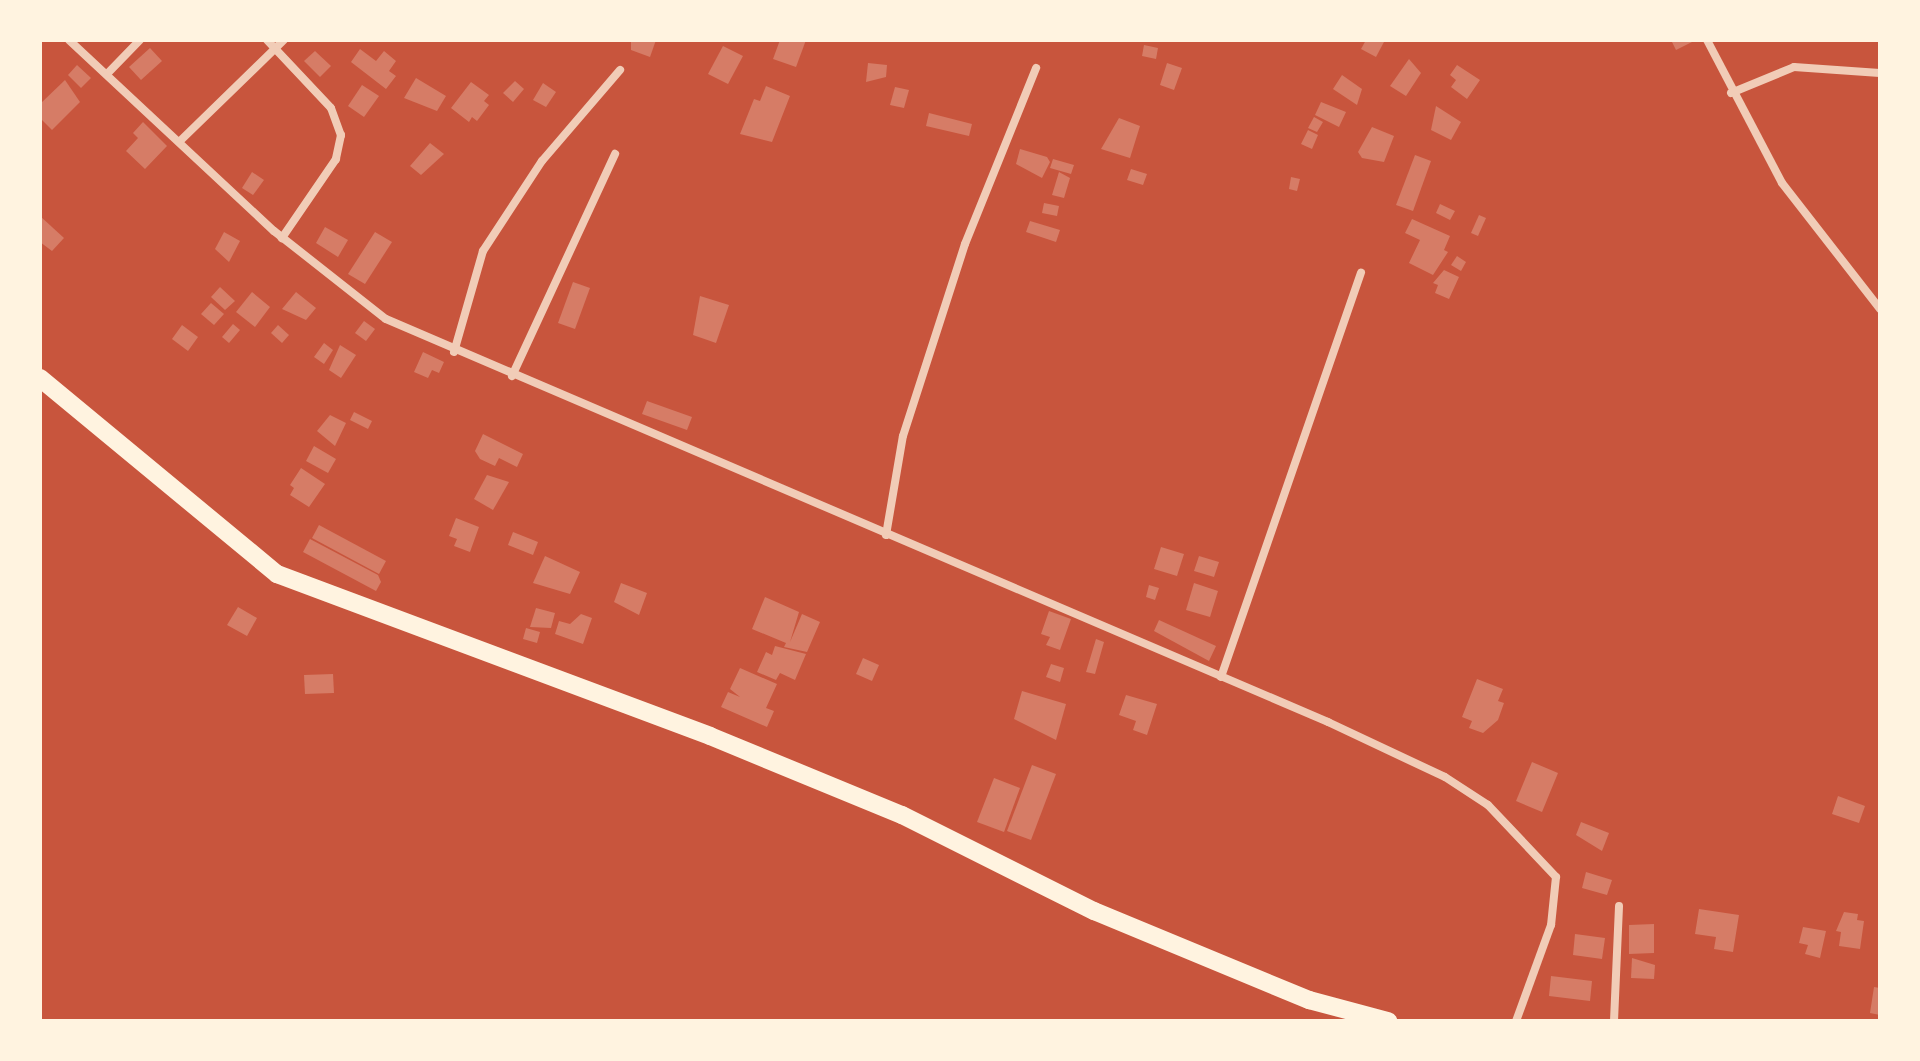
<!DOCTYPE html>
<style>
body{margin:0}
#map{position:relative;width:1920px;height:1061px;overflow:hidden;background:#c8553d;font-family:"Noto Serif",serif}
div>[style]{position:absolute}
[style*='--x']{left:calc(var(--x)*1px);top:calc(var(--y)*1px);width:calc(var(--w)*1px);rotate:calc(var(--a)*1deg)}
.building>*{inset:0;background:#d67c66}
.minor>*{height:8px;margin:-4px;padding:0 4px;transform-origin:4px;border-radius:4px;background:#f1ccb7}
.primary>*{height:18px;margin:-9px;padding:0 9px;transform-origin:9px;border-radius:9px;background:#fff3e0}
span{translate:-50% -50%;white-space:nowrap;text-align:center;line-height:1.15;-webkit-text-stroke:6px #fff3e0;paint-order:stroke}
.frame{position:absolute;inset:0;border:42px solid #fff3e0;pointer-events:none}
</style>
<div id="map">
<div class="building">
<div style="clip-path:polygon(631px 40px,656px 40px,650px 57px,631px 50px)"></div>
<div style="clip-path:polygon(780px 40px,806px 40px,796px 67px,773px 59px)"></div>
<div style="clip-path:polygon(1366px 40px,1385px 40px,1376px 57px,1361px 49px)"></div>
<div style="clip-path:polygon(1671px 40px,1696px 40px,1676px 50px)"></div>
<div style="clip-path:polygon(1144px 45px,1158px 48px,1156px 59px,1142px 56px)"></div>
<div style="clip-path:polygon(723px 46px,743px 56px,728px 84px,708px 74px)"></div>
<div style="clip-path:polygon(150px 48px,162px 61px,141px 80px,129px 67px)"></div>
<div style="clip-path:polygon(360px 49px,376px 61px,384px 51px,396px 61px,389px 71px,396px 76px,386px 89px,351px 62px)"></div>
<div style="clip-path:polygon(315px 51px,331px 66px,320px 77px,304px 61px)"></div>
<div style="clip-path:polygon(1409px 59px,1421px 73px,1406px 96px,1390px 86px)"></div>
<div style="clip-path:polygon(868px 63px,887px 65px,886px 77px,866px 82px)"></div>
<div style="clip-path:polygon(1167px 63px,1182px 68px,1174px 90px,1160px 85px)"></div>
<div style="clip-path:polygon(77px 65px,91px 78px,81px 88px,68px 75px)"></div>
<div style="clip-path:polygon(1457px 65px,1480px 80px,1467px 99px,1451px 87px,1456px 80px,1450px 75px)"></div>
<div style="clip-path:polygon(1342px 75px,1362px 89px,1357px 105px,1333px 89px)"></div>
<div style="clip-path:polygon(416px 78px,446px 96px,437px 111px,404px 98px)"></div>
<div style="clip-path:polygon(65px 80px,80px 102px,52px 130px,40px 118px,40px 104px)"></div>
<div style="clip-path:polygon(515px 81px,524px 89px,513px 102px,503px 93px)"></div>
<div style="clip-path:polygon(471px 82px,489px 95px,484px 101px,489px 105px,477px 121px,472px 117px,469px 122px,451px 108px)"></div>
<div style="clip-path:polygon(543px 83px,556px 92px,546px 107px,533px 100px)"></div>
<div style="clip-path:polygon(362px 85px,379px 96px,364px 117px,348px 106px)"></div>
<div style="clip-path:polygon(766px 86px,790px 96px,772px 142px,740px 134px,754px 99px,760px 101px)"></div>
<div style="clip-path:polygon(895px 87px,909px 90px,904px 108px,890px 105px)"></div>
<div style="clip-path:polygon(1321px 102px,1346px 112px,1339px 127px,1315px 115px)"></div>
<div style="clip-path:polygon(1436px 106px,1461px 122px,1451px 140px,1431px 130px)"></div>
<div style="clip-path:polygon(929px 113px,972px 124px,969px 136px,926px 126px)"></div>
<div style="clip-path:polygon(1314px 117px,1323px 122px,1317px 132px,1308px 128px)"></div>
<div style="clip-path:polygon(1119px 118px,1140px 126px,1130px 158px,1101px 149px)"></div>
<div style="clip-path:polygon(143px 122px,167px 146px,145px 169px,126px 151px,138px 138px,133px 133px)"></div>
<div style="clip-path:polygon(1372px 127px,1394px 136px,1384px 162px,1362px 158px,1358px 152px)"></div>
<div style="clip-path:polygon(1308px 130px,1318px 135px,1312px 149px,1301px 144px)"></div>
<div style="clip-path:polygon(430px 143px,444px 154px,421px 175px,410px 166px)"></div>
<div style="clip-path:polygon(1020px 149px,1047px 157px,1050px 162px,1042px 178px,1016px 164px)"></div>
<div style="clip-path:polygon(1415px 155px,1431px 161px,1413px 211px,1396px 205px)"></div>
<div style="clip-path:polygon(1053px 159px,1074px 165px,1071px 174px,1050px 168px)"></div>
<div style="clip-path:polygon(1131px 169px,1147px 174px,1143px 185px,1127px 180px)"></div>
<div style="clip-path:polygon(252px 172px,264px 180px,253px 195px,242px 188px)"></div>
<div style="clip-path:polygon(1059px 172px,1070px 178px,1064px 198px,1052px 195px)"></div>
<div style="clip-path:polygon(1291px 177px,1300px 179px,1297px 191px,1289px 189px)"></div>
<div style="clip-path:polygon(1044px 203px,1059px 206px,1057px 216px,1042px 213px)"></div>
<div style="clip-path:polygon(1440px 204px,1455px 211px,1450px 220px,1436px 213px)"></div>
<div style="clip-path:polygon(1479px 215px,1486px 218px,1478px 236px,1471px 233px)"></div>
<div style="clip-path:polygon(40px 216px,64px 238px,52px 251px,40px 242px)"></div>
<div style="clip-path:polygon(1412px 219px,1450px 236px,1444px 250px,1448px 252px,1433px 275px,1409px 263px,1420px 240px,1405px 233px)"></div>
<div style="clip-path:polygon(1030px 221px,1060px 230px,1056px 242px,1026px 232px)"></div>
<div style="clip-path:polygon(325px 227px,348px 240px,338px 257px,316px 243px)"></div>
<div style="clip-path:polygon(224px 232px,240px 241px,229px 262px,215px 249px)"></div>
<div style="clip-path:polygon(375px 232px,392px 242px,365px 284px,348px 274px)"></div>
<div style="clip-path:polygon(1457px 256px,1466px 262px,1461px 271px,1451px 265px)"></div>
<div style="clip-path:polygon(1444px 270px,1459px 277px,1449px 299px,1435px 293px,1438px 285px,1433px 283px)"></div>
<div style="clip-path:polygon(573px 282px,590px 288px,575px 329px,558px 323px)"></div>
<div style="clip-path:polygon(220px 287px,235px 301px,225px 310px,211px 297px)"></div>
<div style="clip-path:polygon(252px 292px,270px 307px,255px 327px,236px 312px)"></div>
<div style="clip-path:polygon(296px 292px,316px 308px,306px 320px,282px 309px)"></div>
<div style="clip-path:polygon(700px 296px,729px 305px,716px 343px,693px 335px)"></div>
<div style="clip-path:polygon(211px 303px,224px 314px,214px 325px,201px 314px)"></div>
<div style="clip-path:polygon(364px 321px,375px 329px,366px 341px,355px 333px)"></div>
<div style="clip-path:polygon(233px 324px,240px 330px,229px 343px,222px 337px)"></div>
<div style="clip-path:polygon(182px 325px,198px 337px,188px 351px,172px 339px)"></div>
<div style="clip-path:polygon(278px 325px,289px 335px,282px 343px,271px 333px)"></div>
<div style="clip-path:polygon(324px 343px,333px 350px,324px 364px,314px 357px)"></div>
<div style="clip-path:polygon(340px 345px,356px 355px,341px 378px,329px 370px)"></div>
<div style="clip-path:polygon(423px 352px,444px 362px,439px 373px,432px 370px,428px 378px,414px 372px)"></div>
<div style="clip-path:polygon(647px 401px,692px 417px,687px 430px,642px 414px)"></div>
<div style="clip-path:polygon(354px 412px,372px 421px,368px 429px,350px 420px)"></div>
<div style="clip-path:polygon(330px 415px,346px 423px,335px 446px,317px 431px)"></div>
<div style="clip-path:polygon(483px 434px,523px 454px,517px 467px,499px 458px,495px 466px,480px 459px,475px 451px)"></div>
<div style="clip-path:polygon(314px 446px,336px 459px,328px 473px,306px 461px)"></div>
<div style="clip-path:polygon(301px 468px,325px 484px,309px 507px,290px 495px,294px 488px,290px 485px)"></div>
<div style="clip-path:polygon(487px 475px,509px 482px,493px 510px,474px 499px)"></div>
<div style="clip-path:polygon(456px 518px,479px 527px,470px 552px,454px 546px,457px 539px,449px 536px)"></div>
<div style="clip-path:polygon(319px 525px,386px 561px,379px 574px,312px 538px)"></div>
<div style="clip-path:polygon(513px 532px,538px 542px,533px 555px,508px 545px)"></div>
<div style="clip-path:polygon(310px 539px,378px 575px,381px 582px,376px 591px,303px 552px)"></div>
<div style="clip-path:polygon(1161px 547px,1184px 554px,1177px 576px,1154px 569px)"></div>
<div style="clip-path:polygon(545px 556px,580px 572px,570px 594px,533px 583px)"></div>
<div style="clip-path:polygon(1199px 556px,1219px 562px,1214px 577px,1194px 571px)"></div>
<div style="clip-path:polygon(621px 583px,647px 593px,639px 615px,614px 602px)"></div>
<div style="clip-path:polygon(1194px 583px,1218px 591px,1210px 617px,1186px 610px)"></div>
<div style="clip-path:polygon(1149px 585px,1159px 588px,1155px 600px,1146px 597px)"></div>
<div style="clip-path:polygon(765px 597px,799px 612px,790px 642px,802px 614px,820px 622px,807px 652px,784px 647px,786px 643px,752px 629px)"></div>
<div style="clip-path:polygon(238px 607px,257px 618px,247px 636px,227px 625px)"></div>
<div style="clip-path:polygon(536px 608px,555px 613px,551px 628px,530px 627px)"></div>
<div style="clip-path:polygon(1049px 611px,1071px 619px,1060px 650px,1046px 645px,1050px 637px,1041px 634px)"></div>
<div style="clip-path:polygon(581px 614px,592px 618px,583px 644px,555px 634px,559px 621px,570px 624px)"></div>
<div style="clip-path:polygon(1159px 620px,1216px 646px,1209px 661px,1154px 631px)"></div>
<div style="clip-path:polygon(526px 628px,540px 632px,537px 643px,523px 639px)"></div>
<div style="clip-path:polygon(1096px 639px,1104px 642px,1095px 674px,1086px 672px)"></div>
<div style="clip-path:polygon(775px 646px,806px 654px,795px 680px,780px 673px,776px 680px,757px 672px,766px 652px,772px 655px)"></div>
<div style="clip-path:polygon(863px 658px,879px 665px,872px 681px,856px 674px)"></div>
<div style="clip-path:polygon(1051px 664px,1064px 668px,1060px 682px,1046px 677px)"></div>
<div style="clip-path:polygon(740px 668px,777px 684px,766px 708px,774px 711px,767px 727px,721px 707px,728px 692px,740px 697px,730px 689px)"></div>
<div style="clip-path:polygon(333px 674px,334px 693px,305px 694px,304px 675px)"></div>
<div style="clip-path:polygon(1477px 679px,1503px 689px,1498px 701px,1504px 703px,1498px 720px,1483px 733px,1469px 728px,1472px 721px,1462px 717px)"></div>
<div style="clip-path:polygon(1022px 691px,1066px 704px,1056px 740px,1014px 719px)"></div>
<div style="clip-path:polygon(1126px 695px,1157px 704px,1147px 735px,1133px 730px,1136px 721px,1119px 715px)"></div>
<div style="clip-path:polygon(1532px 762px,1558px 773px,1542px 812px,1516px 801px)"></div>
<div style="clip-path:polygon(1032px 765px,1056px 774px,1031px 840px,1007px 831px)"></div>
<div style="clip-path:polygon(994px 778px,1020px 788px,1004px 832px,977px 822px)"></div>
<div style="clip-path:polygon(1838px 796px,1865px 806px,1859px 823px,1832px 814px)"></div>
<div style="clip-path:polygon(1581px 822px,1609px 833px,1602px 851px,1576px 835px)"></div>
<div style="clip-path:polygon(1586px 872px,1612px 880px,1607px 895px,1582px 888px)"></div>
<div style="clip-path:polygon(1699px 909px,1739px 915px,1733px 952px,1714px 949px,1716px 937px,1695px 934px)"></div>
<div style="clip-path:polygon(1844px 912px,1858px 914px,1857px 920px,1864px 921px,1860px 949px,1839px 946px,1841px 932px,1836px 931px)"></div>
<div style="clip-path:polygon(1654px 924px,1654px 953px,1629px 954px,1629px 925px)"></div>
<div style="clip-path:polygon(1803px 927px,1826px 931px,1820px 958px,1805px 954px,1808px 945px,1799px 943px)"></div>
<div style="clip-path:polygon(1575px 934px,1605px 938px,1602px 959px,1573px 955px)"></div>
<div style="clip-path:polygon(1632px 958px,1655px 965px,1654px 979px,1631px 978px)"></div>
<div style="clip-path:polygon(1551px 976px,1592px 981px,1590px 1001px,1549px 996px)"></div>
<div style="clip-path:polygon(1874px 987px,1880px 988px,1880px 1015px,1870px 1013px)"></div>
</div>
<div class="minor">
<div style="--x:69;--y:40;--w:280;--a:43"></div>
<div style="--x:274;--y:231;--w:142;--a:38.2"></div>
<div style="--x:386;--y:319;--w:1025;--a:23.16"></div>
<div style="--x:1328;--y:722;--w:129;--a:25.2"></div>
<div style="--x:1445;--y:777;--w:51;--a:33.1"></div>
<div style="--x:1488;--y:805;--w:99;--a:46.6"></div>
<div style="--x:1556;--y:877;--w:48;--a:95.9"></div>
<div style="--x:1551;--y:925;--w:102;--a:110"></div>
<div style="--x:267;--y:40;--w:93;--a:46.7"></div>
<div style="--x:331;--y:108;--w:29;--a:70"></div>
<div style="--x:341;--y:135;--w:25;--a:102"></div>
<div style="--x:336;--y:159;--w:96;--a:124.4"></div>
<div style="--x:1707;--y:40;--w:161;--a:62.3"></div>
<div style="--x:1782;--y:183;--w:160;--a:52.1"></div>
<div style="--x:107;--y:74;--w:47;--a:-45.9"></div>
<div style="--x:1731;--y:93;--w:68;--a:-22.4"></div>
<div style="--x:1794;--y:67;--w:86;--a:4"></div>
<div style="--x:179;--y:142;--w:146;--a:-44.2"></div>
<div style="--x:454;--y:352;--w:105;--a:-74"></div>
<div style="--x:483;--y:251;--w:108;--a:-56.8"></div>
<div style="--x:542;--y:161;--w:120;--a:-49.4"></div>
<div style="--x:512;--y:376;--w:245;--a:-65.1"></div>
<div style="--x:886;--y:535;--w:100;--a:-80.3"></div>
<div style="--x:903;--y:436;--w:202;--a:-72.1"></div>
<div style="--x:965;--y:244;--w:190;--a:-68"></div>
<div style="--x:1221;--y:677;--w:428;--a:-70.9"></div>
<div style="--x:1614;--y:1021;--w:115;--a:-87.5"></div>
</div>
<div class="primary">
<div style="--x:40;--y:378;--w:308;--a:39.6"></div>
<div style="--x:277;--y:574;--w:462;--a:20.5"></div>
<div style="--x:710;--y:736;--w:208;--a:22.4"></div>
<div style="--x:902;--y:815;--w:215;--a:26.6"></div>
<div style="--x:1094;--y:911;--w:233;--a:22.5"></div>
<div style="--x:1309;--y:1000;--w:82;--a:14.9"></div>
</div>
<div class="frame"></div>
</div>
